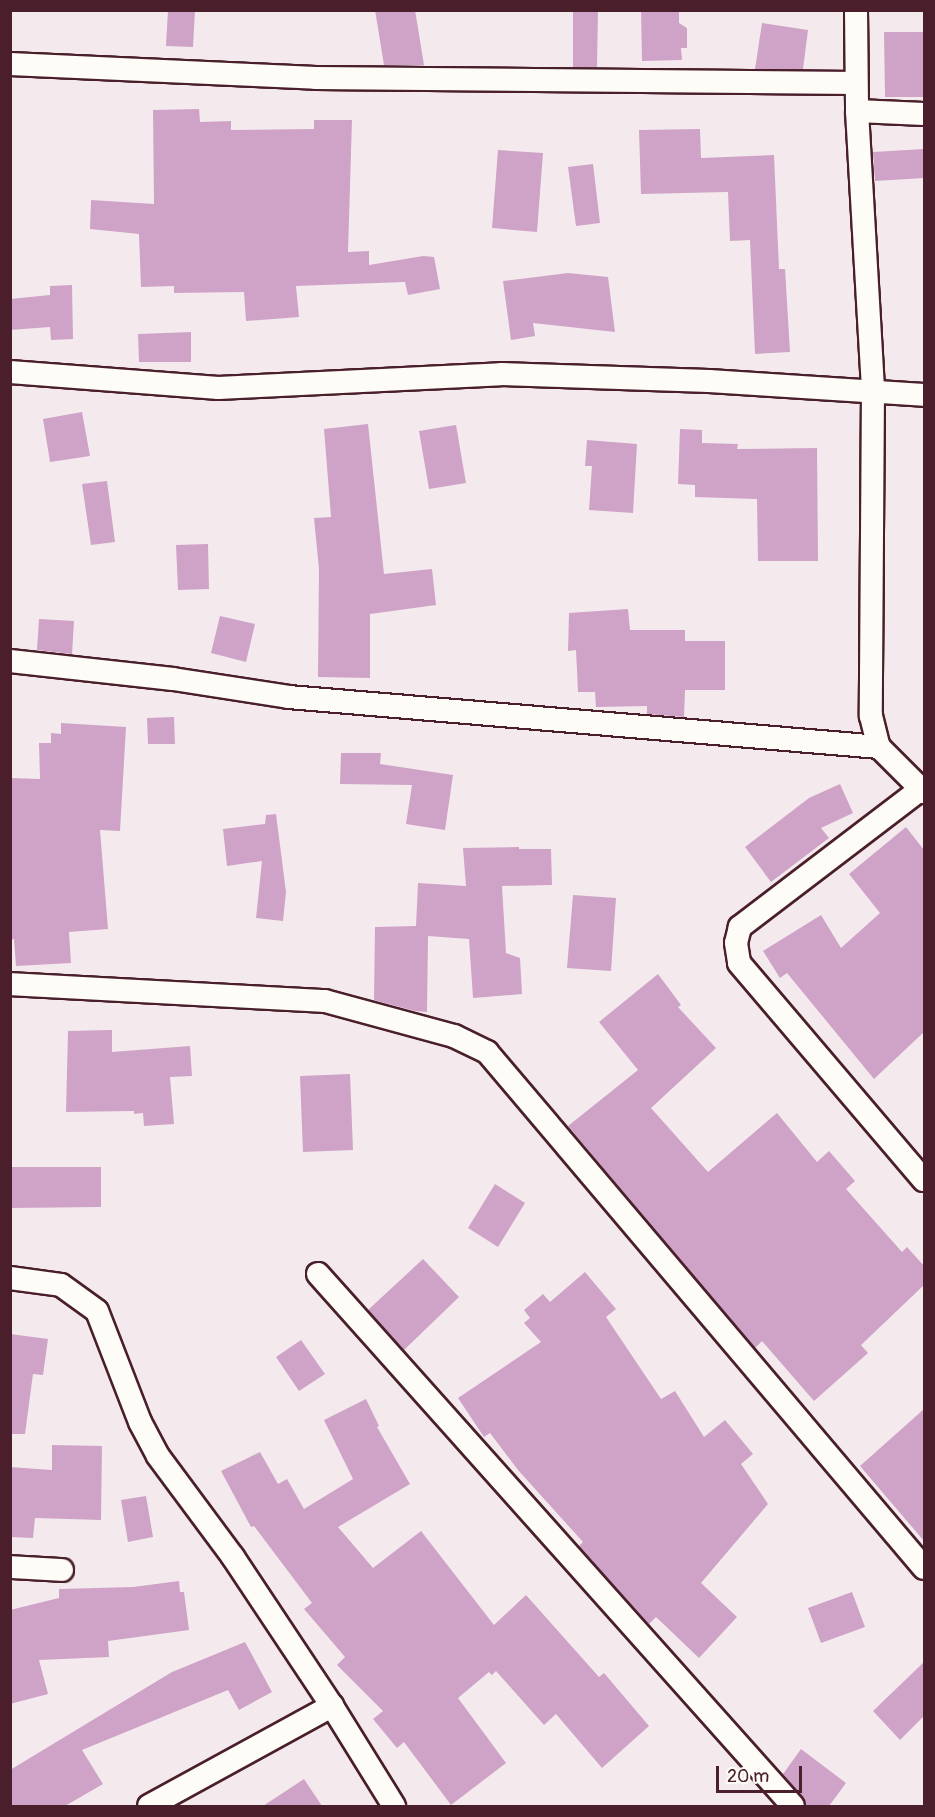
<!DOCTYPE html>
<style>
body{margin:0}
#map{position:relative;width:935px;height:1817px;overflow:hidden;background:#f4eaed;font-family:Pangolin,sans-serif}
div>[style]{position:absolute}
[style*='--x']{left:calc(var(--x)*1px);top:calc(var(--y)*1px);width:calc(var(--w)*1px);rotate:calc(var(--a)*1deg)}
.building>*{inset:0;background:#cfa3c7}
.roads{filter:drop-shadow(2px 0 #4a1f2b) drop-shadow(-2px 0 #4a1f2b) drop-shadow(0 2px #4a1f2b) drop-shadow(0 -2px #4a1f2b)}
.minor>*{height:22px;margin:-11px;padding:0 11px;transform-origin:11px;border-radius:11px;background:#fdfcf7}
span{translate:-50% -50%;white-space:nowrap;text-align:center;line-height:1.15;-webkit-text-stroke:4.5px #fdfcf7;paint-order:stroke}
.frame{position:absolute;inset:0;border:12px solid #4a1f2b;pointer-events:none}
.scale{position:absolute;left:716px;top:1766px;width:86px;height:27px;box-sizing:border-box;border:3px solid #4a1f2b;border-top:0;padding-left:8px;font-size:18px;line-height:21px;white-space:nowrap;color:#4a1f2b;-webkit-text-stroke:4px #fdfcf7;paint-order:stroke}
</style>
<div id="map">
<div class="building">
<div style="clip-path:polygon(168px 10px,195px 10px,193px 47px,166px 46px)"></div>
<div style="clip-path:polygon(375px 10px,415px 10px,424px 65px,384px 65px)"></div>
<div style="clip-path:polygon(573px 10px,598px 10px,597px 67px,573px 67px)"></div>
<div style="clip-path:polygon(641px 10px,679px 10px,679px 23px,687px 28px,687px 48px,681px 48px,682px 60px,642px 61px)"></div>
<div style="clip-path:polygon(762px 23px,808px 30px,803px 69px,755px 69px)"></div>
<div style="clip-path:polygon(884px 32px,924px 32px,924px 97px,885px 97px)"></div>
<div style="clip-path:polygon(199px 109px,200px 122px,231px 121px,231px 130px,314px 129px,314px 120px,352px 120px,348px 252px,369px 251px,369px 265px,423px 256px,434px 257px,440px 289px,408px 295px,405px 282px,296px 286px,299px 317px,246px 321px,244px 292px,174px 293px,174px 286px,141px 287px,139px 234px,90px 229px,91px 200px,154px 204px,153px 110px)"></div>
<div style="clip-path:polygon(700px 129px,701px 158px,774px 155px,779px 269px,785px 269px,790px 352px,755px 354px,750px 240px,730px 241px,728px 192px,641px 194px,639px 130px)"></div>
<div style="clip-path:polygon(924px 149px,924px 178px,875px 181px,873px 152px)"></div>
<div style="clip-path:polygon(498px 150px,543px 153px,537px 232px,492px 228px)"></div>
<div style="clip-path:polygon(593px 164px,600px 223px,576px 226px,568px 167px)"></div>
<div style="clip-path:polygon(568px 273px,608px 277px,615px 332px,533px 323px,535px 336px,511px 340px,503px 281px)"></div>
<div style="clip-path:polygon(72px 285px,73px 339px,51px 340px,50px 327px,10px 330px,10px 299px,50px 295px,50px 286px)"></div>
<div style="clip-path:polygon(191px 332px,191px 362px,139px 362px,138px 334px)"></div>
<div style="clip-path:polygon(82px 412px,90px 456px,50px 462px,43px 419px)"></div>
<div style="clip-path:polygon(368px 424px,384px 574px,432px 569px,436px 605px,370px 614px,370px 678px,318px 677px,319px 569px,314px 518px,331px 517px,324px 429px)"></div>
<div style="clip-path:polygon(456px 425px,466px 483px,429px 489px,419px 431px)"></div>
<div style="clip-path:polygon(680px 429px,702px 430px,702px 443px,738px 444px,737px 449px,817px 448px,818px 561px,758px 561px,757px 499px,695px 497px,695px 485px,678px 484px)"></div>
<div style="clip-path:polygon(587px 440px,637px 444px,633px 513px,589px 510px,592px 466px,585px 466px)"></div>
<div style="clip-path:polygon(107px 481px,115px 542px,91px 545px,82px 484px)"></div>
<div style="clip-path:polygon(208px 544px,209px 589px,178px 590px,176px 545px)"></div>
<div style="clip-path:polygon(628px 609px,630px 630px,685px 630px,685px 641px,725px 641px,725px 690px,685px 690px,684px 717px,647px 714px,647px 706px,596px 707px,595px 692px,578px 692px,576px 650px,568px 651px,569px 613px)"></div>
<div style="clip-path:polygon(220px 616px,255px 624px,246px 662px,211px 653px)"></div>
<div style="clip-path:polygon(39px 619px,74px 621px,72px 654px,37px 650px)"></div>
<div style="clip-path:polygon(174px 717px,175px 744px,148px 744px,147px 718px)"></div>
<div style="clip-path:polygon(61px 723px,126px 727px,120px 831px,100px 830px,108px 929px,69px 932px,71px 963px,16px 966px,14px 939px,10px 940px,10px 778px,40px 779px,39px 743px,51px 743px,51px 733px,61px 734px)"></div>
<div style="clip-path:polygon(341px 753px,381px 753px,380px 764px,453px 775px,445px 830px,406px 824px,412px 785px,340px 784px)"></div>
<div style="clip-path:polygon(840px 784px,853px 813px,821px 828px,829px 838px,771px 882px,745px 847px,809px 798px)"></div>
<div style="clip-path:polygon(276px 814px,286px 892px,283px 921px,256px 918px,262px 861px,227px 866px,223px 829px,265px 824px,266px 815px)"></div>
<div style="clip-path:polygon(906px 827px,924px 850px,924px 1032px,874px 1079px,787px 973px,780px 978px,763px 951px,821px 915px,841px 948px,880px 913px,849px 874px)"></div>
<div style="clip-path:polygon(519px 847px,519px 849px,551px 849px,552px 885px,502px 886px,506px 953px,520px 958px,522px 994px,473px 998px,469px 939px,428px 936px,427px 1012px,415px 1011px,374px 1000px,375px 927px,416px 926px,418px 883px,466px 886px,463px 848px)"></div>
<div style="clip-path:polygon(573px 895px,616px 898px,611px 971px,567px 968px)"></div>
<div style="clip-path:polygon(658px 974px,681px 1005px,678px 1007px,716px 1048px,651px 1108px,708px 1172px,777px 1113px,817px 1162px,829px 1151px,855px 1181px,846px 1189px,902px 1252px,907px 1247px,924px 1266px,924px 1285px,861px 1345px,868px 1353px,814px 1401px,762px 1341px,755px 1348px,568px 1126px,638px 1070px,599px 1022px)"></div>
<div style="clip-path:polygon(112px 1030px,112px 1052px,190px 1046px,192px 1076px,170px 1077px,174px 1124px,144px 1126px,143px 1113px,134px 1114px,134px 1111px,66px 1112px,68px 1031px)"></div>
<div style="clip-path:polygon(350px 1074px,353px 1150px,303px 1152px,300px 1076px)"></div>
<div style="clip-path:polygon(10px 1167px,101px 1167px,101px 1207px,10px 1208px)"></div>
<div style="clip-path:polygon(495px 1184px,525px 1203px,498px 1247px,468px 1228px)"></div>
<div style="clip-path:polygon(423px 1259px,459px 1297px,404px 1350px,368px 1310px)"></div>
<div style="clip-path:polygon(585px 1272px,616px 1309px,606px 1317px,661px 1399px,675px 1391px,704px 1437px,725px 1420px,753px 1454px,741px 1464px,768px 1504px,701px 1583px,737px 1617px,699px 1658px,656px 1617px,649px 1624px,579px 1546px,583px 1542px,518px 1470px,490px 1433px,484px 1437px,458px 1398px,541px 1342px,524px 1323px,530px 1318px,524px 1310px,543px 1294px,550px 1302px)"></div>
<div style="clip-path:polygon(10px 1334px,48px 1339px,43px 1375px,33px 1374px,25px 1434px,10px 1434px)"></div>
<div style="clip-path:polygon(301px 1340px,325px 1374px,299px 1391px,276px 1357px)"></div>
<div style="clip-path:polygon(366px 1399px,379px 1426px,377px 1427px,410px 1484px,338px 1527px,373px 1568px,421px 1531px,494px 1625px,526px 1595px,599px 1677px,604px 1673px,649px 1726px,602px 1768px,556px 1714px,544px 1725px,496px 1671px,492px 1675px,489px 1672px,458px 1698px,506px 1763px,451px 1805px,404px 1742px,397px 1748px,373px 1719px,383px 1711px,337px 1665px,345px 1657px,304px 1609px,312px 1603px,254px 1526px,251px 1527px,221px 1471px,260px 1452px,278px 1484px,287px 1479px,304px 1509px,353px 1479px,324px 1420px)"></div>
<div style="clip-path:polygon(924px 1409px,924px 1541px,860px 1466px)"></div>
<div style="clip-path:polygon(52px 1445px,102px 1446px,101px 1520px,35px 1518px,33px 1538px,10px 1537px,10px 1467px,52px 1470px)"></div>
<div style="clip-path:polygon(146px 1496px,153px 1537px,128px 1542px,121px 1500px)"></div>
<div style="clip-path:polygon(179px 1581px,180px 1592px,184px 1592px,189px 1630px,108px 1641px,109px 1657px,39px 1660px,48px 1694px,10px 1704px,10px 1610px,59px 1598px,59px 1589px,133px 1587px)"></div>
<div style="clip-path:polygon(852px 1592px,865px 1627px,821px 1643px,808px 1608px)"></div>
<div style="clip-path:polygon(245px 1642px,272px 1692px,239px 1710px,228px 1690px,82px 1750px,103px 1784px,65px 1806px,10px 1806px,10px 1770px,172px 1672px)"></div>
<div style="clip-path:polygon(924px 1662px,924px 1716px,900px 1740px,873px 1711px)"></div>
<div style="clip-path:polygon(801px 1749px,846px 1783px,829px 1806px,806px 1806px,803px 1797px,783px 1774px)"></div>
<div style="clip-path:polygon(304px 1779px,322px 1806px,263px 1806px)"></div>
</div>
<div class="roads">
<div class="minor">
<div style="--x:856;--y:10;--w:101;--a:89.4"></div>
<div style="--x:857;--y:111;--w:279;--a:86.7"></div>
<div style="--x:873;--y:390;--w:326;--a:90.4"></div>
<div style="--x:871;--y:716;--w:32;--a:76"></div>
<div style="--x:879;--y:747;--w:64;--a:45"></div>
<div style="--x:10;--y:64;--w:306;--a:2.6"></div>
<div style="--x:316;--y:78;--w:540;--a:0.53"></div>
<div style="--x:857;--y:111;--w:67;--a:2.6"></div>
<div style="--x:10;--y:372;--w:209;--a:4.4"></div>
<div style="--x:218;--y:388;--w:283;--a:-2.8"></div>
<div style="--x:501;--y:374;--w:208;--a:1.9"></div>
<div style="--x:709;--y:381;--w:215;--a:3.7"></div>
<div style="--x:10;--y:661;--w:164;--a:6.3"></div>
<div style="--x:173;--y:679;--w:117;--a:8.8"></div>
<div style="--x:289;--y:697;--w:592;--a:4.84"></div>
<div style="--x:921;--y:789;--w:228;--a:142.7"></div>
<div style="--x:740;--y:927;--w:16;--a:104"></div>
<div style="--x:736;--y:943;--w:20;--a:81"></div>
<div style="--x:739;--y:963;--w:285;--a:49.6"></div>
<div style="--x:10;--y:984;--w:315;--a:3.1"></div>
<div style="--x:325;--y:1001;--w:134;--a:15.2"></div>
<div style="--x:454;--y:1036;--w:37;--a:26"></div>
<div style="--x:487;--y:1052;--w:676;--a:49.74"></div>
<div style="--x:318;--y:1274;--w:713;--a:48.24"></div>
<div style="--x:10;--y:1278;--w:51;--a:7.8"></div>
<div style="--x:61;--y:1285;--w:44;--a:35.8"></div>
<div style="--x:97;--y:1311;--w:119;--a:68.8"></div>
<div style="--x:140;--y:1422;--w:38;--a:62"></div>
<div style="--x:158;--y:1456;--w:126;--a:53.4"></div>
<div style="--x:233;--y:1557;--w:179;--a:56.4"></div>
<div style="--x:332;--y:1706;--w:118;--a:58.2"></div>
<div style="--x:10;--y:1567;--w:52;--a:3.3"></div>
<div style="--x:149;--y:1806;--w:209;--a:-28.7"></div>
</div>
</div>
<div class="frame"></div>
<div class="scale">20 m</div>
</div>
